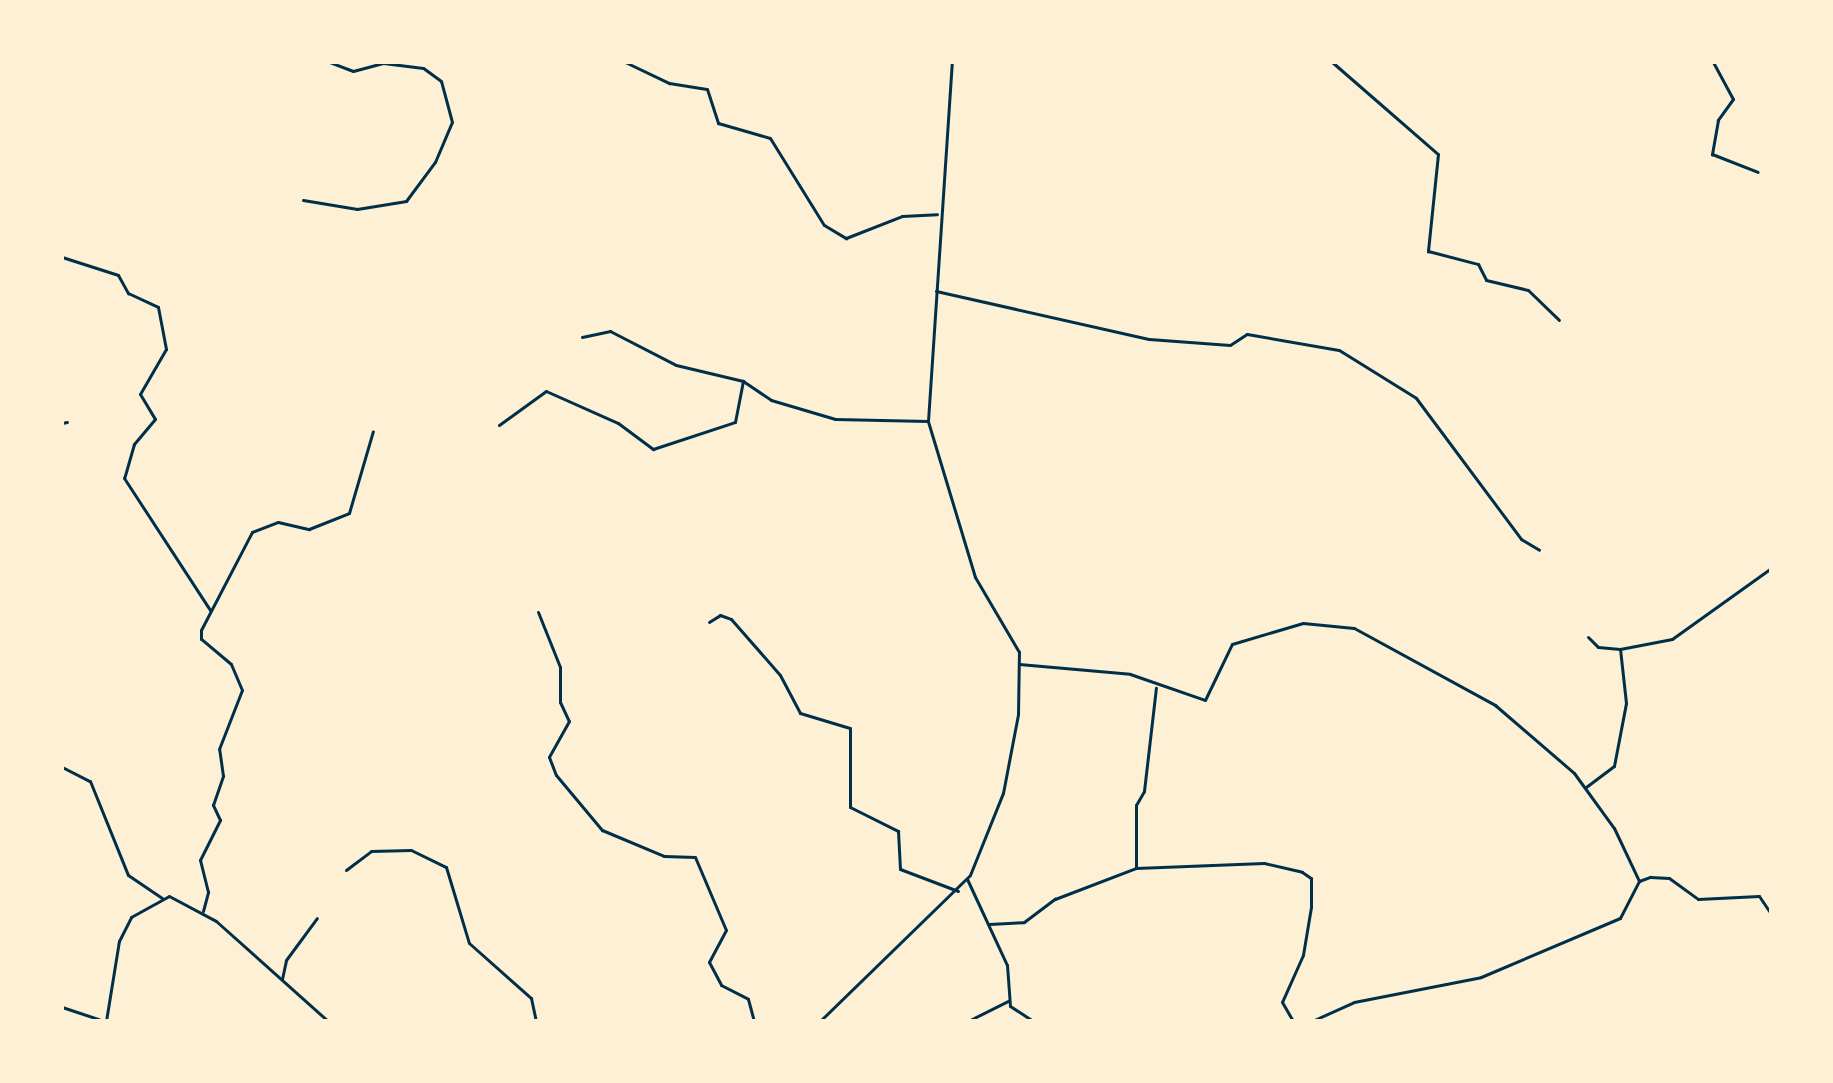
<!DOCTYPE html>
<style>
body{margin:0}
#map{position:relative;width:1833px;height:1083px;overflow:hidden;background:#fdf0d5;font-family:Lora,serif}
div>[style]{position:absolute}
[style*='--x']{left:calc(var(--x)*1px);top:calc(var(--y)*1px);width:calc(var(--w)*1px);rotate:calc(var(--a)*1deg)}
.minor>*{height:3px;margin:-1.5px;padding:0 1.5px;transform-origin:1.5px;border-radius:1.5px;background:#003049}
span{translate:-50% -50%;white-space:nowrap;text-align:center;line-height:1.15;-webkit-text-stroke:8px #fdf0d5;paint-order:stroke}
.frame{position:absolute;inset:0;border:64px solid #fdf0d5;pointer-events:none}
</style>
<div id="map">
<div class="minor">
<div style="--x:625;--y:62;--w:49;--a:25.5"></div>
<div style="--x:669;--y:83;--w:38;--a:9"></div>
<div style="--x:707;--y:89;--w:36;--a:72"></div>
<div style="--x:718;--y:123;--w:54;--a:16.1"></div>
<div style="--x:770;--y:138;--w:102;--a:58.2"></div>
<div style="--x:824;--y:225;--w:26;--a:31"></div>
<div style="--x:846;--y:238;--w:60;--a:-21.4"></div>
<div style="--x:902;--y:216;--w:35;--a:-3"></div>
<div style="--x:1332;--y:62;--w:140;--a:41"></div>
<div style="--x:1438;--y:154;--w:98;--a:95.9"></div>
<div style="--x:1428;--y:251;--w:52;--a:14.6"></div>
<div style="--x:1478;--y:264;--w:18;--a:63"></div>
<div style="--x:1486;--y:280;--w:43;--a:13.4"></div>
<div style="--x:1528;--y:290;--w:43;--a:44.1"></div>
<div style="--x:1713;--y:62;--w:42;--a:61.6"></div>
<div style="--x:1733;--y:99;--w:26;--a:126"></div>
<div style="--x:1718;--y:120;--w:35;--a:100"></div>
<div style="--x:1712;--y:154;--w:49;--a:21.4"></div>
<div style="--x:303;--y:200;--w:55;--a:9.5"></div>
<div style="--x:357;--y:209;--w:50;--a:-9.3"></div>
<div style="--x:406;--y:201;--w:49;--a:-53.4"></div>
<div style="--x:435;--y:162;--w:43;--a:-67"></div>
<div style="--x:452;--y:122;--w:42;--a:-105"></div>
<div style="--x:441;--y:81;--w:22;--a:-144"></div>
<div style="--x:423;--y:68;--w:40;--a:-172.9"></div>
<div style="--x:383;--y:63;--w:31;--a:165"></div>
<div style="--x:353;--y:71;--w:25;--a:-159"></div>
<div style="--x:62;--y:257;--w:59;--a:17.8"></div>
<div style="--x:118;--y:275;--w:21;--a:61"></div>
<div style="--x:128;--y:293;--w:33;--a:25"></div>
<div style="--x:158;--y:307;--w:43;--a:79.2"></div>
<div style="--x:166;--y:349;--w:52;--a:120"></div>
<div style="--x:140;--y:394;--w:29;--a:59"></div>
<div style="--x:155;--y:419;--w:33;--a:130"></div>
<div style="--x:134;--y:444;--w:35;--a:106"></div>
<div style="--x:124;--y:478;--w:158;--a:56.9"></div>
<div style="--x:936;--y:291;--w:218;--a:12.7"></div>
<div style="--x:1149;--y:339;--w:81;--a:4.2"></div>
<div style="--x:1230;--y:345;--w:20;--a:-33"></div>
<div style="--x:1247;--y:334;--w:93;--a:9.9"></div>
<div style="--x:1339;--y:350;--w:91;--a:31.9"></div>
<div style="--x:1416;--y:398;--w:176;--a:53.3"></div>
<div style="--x:1521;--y:539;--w:21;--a:31"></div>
<div style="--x:582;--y:337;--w:29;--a:-12"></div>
<div style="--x:610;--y:331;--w:74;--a:27.3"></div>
<div style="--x:676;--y:365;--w:69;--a:13.4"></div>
<div style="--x:62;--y:423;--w:5;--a:-11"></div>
<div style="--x:499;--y:425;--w:58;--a:-35.9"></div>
<div style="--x:546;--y:391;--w:79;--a:24"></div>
<div style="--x:618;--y:423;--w:44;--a:36.6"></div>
<div style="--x:653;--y:449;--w:86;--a:-18.2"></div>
<div style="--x:735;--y:422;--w:42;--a:-79"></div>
<div style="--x:743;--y:381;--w:34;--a:34"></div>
<div style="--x:771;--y:400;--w:67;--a:16.5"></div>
<div style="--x:835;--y:419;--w:93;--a:1.2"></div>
<div style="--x:538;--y:612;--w:59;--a:68.2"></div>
<div style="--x:560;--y:667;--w:35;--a:90"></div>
<div style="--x:560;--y:702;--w:21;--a:65"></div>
<div style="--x:569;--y:721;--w:41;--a:119.1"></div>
<div style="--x:549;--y:757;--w:19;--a:69"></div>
<div style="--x:556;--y:775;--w:72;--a:50.1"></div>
<div style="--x:602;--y:830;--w:67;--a:22.8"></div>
<div style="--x:664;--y:856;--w:31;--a:2"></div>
<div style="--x:695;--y:857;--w:79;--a:67"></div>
<div style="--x:726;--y:930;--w:36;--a:118"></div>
<div style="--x:709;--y:962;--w:26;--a:62"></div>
<div style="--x:721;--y:985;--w:30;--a:27"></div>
<div style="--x:748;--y:999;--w:23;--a:75"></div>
<div style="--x:709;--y:622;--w:13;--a:-32"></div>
<div style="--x:720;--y:615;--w:12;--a:20"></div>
<div style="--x:731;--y:619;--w:74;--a:48.8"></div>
<div style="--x:780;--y:675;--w:43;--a:62.2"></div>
<div style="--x:800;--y:713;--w:52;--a:16.7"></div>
<div style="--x:850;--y:728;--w:79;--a:90"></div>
<div style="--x:850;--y:807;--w:54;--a:26.6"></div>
<div style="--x:898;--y:831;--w:38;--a:87"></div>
<div style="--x:900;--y:869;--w:62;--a:20.8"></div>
<div style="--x:1588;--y:637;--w:14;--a:45"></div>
<div style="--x:1598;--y:647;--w:22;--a:5"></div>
<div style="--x:1019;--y:664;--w:111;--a:5.1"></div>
<div style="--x:1130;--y:674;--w:79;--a:19.1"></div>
<div style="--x:1205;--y:700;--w:62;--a:-64.3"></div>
<div style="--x:1232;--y:644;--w:74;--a:-16.5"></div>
<div style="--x:1303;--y:623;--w:51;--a:5.6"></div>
<div style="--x:1354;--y:628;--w:161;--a:28.6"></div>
<div style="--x:1495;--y:705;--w:104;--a:40.7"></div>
<div style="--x:1574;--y:773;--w:68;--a:54"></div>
<div style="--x:1614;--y:828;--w:59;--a:64.7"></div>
<div style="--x:62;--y:767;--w:31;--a:27"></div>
<div style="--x:90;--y:781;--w:101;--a:68"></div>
<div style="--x:128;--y:875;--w:41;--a:34.1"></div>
<div style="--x:1586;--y:787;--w:35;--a:-37"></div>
<div style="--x:1614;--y:766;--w:64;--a:-79.2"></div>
<div style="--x:1626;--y:703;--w:54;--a:-96.3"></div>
<div style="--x:1620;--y:649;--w:53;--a:-10.9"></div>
<div style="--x:1672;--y:639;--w:122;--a:-35.6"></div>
<div style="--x:1136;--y:868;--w:63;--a:-90"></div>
<div style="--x:1136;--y:805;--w:16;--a:-60"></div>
<div style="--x:1144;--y:791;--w:104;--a:-83.4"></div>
<div style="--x:346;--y:870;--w:31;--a:-37"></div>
<div style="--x:371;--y:851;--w:40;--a:-1.4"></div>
<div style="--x:411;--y:850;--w:39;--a:26"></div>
<div style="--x:446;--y:867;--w:79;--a:73.2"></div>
<div style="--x:469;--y:943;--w:83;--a:41.6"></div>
<div style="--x:531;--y:998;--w:24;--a:78"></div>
<div style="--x:967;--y:879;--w:95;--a:65.1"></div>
<div style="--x:1007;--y:965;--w:41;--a:85.8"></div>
<div style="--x:1010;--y:1006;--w:27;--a:33"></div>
<div style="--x:203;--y:911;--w:20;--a:-75"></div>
<div style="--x:208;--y:892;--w:33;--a:-104"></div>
<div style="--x:200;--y:860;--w:45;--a:-63.4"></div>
<div style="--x:220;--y:820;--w:17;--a:-115"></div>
<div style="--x:213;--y:805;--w:31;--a:-71"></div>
<div style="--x:223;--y:776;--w:27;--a:-98"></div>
<div style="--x:219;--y:749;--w:63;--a:-68.7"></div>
<div style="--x:242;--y:690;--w:28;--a:-113"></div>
<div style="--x:231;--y:664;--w:39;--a:-140"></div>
<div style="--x:201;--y:639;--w:9;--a:-90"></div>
<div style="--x:201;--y:630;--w:110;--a:-62.5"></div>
<div style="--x:252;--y:532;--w:28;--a:-21"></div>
<div style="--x:278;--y:522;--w:32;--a:13"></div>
<div style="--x:309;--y:529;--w:43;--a:-21.8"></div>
<div style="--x:349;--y:513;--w:85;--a:-73.7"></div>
<div style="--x:989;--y:924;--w:35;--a:-3"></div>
<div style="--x:1024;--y:922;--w:39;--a:-37"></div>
<div style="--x:1055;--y:899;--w:87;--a:-20.9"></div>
<div style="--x:1136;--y:868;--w:128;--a:-2.2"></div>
<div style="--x:1264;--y:863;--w:39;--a:13"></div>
<div style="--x:1302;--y:872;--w:11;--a:34"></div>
<div style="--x:1311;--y:878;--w:29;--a:90"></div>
<div style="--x:1311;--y:907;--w:49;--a:99.5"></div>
<div style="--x:1303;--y:955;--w:51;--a:114.1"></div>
<div style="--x:1282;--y:1002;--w:22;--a:60"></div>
<div style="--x:282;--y:979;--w:19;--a:-78"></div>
<div style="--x:286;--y:960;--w:52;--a:-53.6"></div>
<div style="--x:62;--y:1007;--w:44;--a:18.4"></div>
<div style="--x:106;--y:1021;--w:81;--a:-80.8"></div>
<div style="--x:119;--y:941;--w:27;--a:-63"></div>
<div style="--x:131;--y:917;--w:43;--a:-28.9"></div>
<div style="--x:169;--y:896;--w:53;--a:28"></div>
<div style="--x:216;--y:921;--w:150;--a:41.8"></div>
<div style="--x:820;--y:1021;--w:209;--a:-44.2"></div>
<div style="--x:970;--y:875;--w:88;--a:-68.1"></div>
<div style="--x:1003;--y:793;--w:80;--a:-79.2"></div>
<div style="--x:1018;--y:714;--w:62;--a:-89.1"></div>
<div style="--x:1019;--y:652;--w:87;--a:-120.4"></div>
<div style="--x:975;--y:577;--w:163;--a:-106.8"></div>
<div style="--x:928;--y:421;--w:360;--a:-86.2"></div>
<div style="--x:968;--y:1021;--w:45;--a:-26.6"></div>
<div style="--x:1312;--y:1021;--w:46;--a:-24.3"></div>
<div style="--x:1354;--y:1002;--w:129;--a:-11.1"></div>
<div style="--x:1481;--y:977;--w:151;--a:-23"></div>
<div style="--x:1620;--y:918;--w:42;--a:-62.8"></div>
<div style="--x:1639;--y:881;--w:12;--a:-20"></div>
<div style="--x:1650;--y:877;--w:19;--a:3"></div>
<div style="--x:1669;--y:878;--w:36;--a:36"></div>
<div style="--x:1698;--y:899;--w:61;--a:-2.8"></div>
<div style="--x:1759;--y:896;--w:22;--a:56"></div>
</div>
<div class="frame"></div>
</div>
